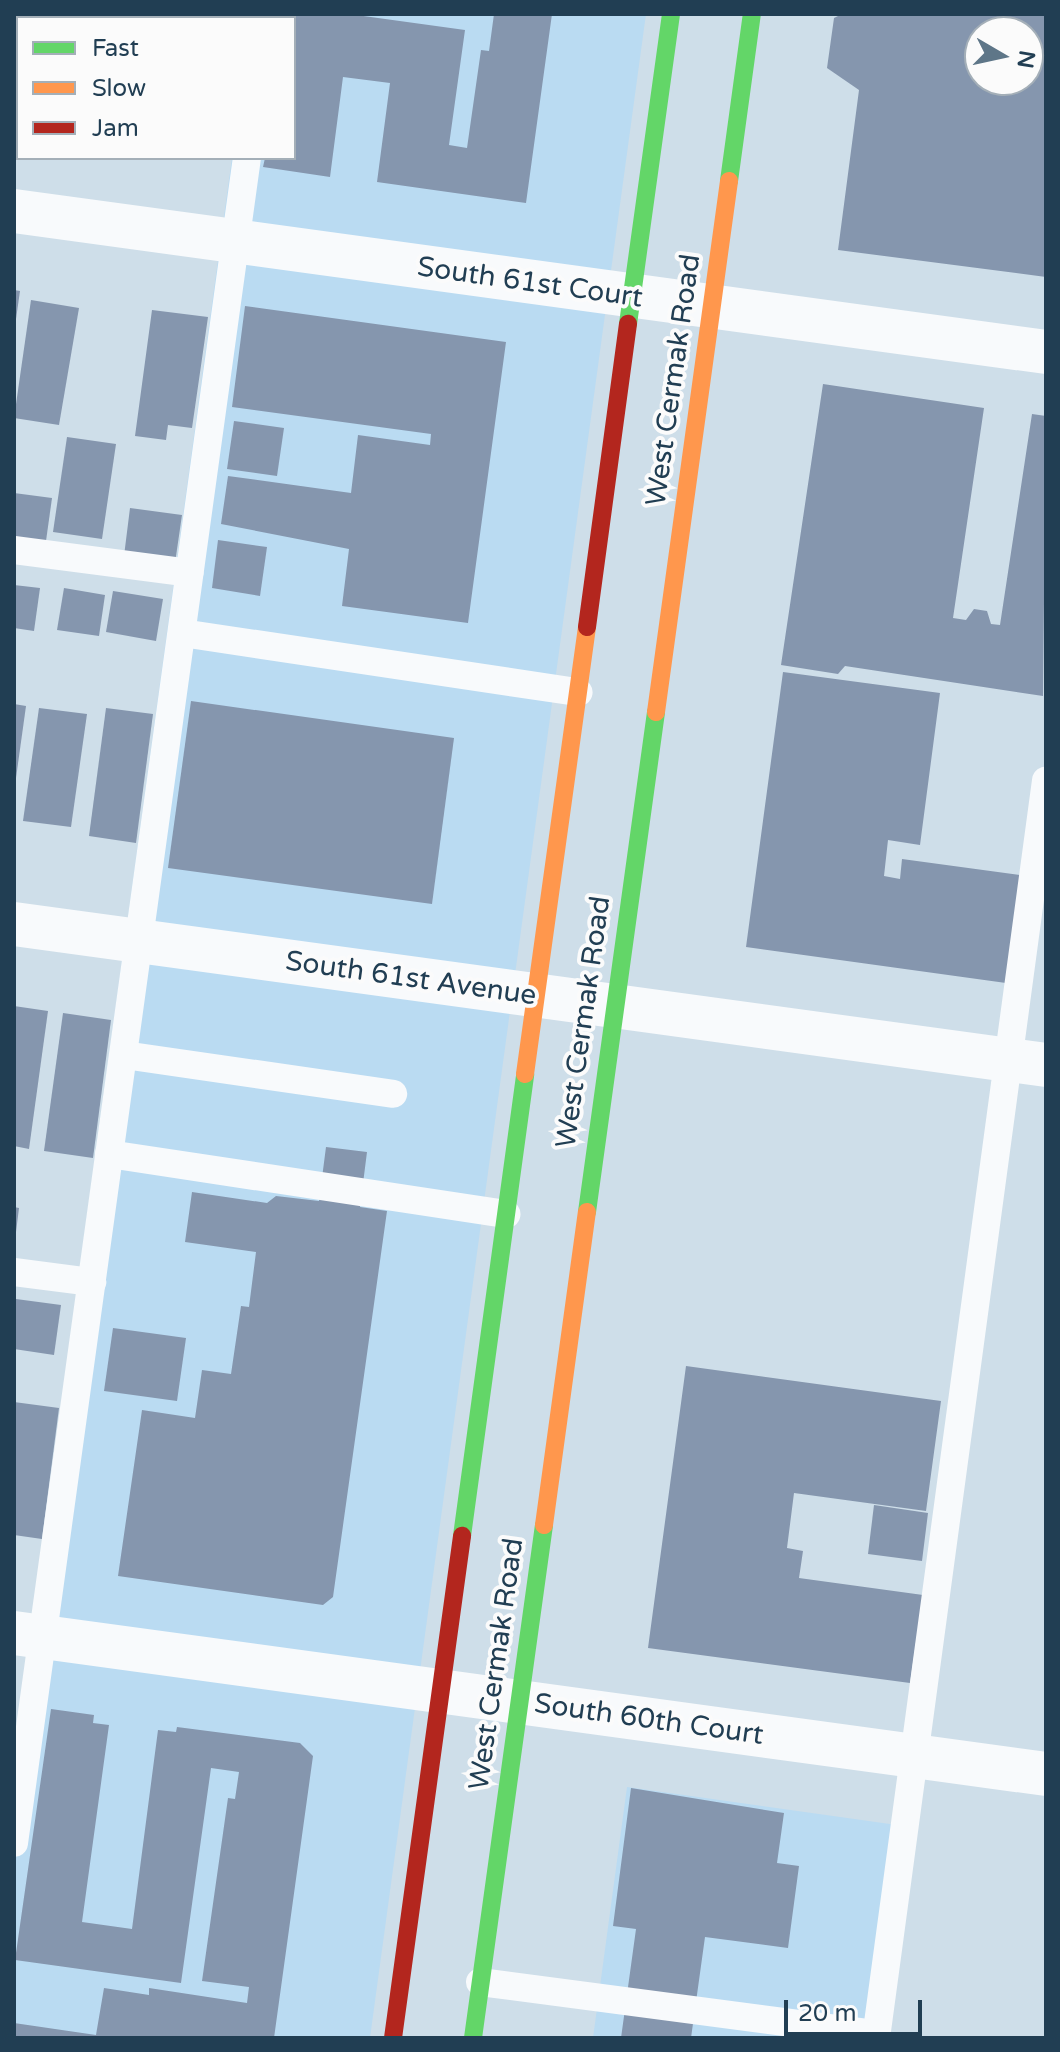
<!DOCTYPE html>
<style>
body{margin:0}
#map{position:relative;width:1060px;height:2052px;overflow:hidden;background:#cedee9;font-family:"Varela Round",sans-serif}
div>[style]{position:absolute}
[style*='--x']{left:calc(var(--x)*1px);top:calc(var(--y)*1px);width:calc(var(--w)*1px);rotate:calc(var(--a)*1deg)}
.built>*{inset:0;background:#badbf2}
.building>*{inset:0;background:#8596ae}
.lane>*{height:28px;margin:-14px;padding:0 14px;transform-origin:14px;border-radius:14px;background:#f8fafc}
.street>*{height:44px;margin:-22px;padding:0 22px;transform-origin:22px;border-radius:22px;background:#f8fafc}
.fast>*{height:18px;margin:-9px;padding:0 9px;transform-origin:9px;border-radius:9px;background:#63d668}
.slow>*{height:18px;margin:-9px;padding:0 9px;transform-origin:9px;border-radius:9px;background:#ff974d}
.jam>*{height:18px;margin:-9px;padding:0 9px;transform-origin:9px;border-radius:9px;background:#b3261e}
span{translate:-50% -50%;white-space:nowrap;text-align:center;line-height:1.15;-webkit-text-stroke:8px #fbfbfb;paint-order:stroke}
.street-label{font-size:28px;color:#213e53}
.frame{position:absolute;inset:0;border:16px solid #213e53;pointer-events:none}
.legend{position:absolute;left:16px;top:16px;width:280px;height:144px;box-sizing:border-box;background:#fbfbfb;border:2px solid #a4afb8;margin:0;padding:10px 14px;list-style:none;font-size:24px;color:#213e53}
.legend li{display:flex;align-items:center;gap:16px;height:40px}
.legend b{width:40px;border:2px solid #a4afb8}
.north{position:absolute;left:964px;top:16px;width:80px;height:80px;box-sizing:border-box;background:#fbfbfb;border:2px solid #a4afb8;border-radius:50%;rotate:99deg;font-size:22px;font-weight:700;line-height:32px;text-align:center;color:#213e53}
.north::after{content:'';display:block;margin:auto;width:28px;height:36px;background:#5e7688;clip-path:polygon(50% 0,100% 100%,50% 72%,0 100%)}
.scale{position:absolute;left:784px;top:2000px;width:138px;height:36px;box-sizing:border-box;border:4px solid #213e53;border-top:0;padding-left:10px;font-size:24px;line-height:28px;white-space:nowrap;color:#213e53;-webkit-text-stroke:6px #fbfbfb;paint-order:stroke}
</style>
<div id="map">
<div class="built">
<div style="clip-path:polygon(252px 14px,646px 14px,370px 2038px,14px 2038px,14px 1748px,232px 158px,294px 158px,294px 18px,251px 18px)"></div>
<div style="clip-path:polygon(627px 1787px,897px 1825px,867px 2038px,593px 2038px)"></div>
</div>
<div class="building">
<div style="clip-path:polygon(14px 14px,61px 14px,18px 18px,18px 112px)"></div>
<div style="clip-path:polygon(75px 14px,124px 14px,74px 18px)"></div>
<div style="clip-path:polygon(139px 14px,182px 14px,187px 15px,138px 18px)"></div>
<div style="clip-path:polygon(285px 14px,349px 14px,465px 30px,449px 145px,467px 148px,481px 50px,489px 51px,494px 14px,552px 14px,526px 203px,377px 182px,390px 83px,343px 77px,330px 177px,263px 167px,265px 158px,294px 158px,294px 18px)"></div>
<div style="clip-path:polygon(evenodd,842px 14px,1046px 14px,1046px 277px,838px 250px,859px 90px,827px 68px,834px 18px,842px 14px,980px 32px,1028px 32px,1028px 80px,980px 80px,980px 32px)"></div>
<div style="clip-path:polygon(14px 290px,20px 291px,16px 319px,14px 319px)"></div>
<div style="clip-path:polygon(31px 300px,79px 308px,59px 425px,14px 418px)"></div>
<div style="clip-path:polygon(245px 306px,506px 342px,468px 623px,342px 606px,349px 549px,221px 524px,228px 476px,351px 493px,358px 435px,430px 445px,431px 434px,232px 407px)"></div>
<div style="clip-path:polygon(152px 310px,208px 317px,192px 428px,168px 425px,166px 440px,135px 436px)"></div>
<div style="clip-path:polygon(823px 384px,984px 408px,953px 618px,966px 620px,974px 609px,987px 611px,991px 624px,1000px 625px,1032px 414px,1046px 416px,1043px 696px,845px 666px,838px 674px,781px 665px)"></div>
<div style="clip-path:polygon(234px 421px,284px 428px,277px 476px,227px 469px)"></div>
<div style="clip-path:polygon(67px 437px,116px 444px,102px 539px,53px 532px)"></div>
<div style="clip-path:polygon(14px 493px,52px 498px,46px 541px,14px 537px)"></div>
<div style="clip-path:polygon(130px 508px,182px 515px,175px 563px,124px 556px)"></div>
<div style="clip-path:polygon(218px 540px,267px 547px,260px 596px,212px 588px)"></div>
<div style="clip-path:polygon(14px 585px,40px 588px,34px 631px,14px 628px)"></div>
<div style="clip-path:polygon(64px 588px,105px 595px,99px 636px,57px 630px)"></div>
<div style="clip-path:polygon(113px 591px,163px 599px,156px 641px,106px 632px)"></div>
<div style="clip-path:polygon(783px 672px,940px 693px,920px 845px,888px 840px,884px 876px,900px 879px,902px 859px,1020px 875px,1006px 983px,746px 947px)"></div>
<div style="clip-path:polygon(191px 701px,454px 738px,432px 904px,168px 868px)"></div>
<div style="clip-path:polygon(14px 704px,26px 706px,16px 778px,14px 778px)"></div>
<div style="clip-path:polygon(39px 708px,87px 714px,71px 827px,23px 821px)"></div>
<div style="clip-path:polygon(106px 708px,153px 714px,136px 843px,89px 836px)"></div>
<div style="clip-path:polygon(14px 1006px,48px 1011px,29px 1149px,14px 1146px)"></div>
<div style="clip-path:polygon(63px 1013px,111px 1020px,93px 1158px,44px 1151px)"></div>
<div style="clip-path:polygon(326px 1147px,367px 1152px,360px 1207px,387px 1211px,333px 1597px,323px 1605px,118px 1576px,142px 1410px,195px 1418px,202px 1370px,231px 1374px,241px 1306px,249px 1307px,256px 1252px,185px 1242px,192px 1192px,267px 1203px,276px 1196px,319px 1201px)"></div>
<div style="clip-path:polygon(14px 1207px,19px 1208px,16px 1232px,14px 1232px)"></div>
<div style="clip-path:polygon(16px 1299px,61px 1305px,54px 1355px,14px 1349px)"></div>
<div style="clip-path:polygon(113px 1328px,186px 1338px,177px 1401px,104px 1391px)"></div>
<div style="clip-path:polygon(686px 1366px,941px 1401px,926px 1511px,794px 1493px,787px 1548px,803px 1551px,799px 1578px,923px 1595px,910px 1683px,648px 1648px)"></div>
<div style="clip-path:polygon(14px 1402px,59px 1408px,42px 1539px,14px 1535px)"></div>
<div style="clip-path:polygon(874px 1505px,928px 1513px,922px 1561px,868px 1554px)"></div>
<div style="clip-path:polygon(51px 1709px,94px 1715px,93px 1723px,109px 1725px,82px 1922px,132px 1929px,158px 1730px,176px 1732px,177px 1727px,300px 1743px,313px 1756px,274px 2038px,14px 2038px,14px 2023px,96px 2035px,104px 1988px,149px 1995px,149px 1988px,247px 2003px,249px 1987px,202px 1981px,228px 1798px,235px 1799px,239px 1772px,211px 1768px,181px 1983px,15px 1960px)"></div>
<div style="clip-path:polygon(631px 1788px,784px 1813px,777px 1863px,799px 1866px,788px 1948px,705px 1937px,691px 2038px,621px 2038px,636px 1929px,613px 1926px)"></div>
</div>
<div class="lane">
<div style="--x:267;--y:18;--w:4;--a:-76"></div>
<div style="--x:14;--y:550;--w:177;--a:7.4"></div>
<div style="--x:182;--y:633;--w:401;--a:8.5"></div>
<div style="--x:124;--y:1055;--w:272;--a:8.2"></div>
<div style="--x:109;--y:1154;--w:402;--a:8.6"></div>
<div style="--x:14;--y:1272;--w:79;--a:7.3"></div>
<div style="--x:14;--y:1843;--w:1701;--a:-82.13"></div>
<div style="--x:480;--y:1982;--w:400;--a:7.5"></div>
<div style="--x:876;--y:2038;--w:1269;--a:-82.3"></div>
</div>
<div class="street">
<div style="--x:14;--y:211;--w:1042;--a:7.78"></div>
<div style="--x:14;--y:924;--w:1042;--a:7.78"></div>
<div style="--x:14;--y:1633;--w:1042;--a:7.78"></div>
</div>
<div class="fast">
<div style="--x:729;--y:181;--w:169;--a:-82.2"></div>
<div style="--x:628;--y:324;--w:313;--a:-82.1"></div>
<div style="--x:587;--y:1212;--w:505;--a:-82.14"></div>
<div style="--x:462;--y:1536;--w:466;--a:-82.2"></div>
<div style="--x:473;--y:2038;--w:518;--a:-82.12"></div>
</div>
<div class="slow">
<div style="--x:656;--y:712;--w:536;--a:-82.17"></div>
<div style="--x:525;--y:1074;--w:451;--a:-82.1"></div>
<div style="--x:544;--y:1525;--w:316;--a:-82.2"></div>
</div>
<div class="jam">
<div style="--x:587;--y:627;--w:306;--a:-82.3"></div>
<div style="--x:393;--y:2038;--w:507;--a:-82.17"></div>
</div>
<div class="street-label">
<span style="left:530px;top:282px;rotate:8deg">South 61st Court</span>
<span style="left:673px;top:380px;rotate:-82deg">West Cermak Road</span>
<span style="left:411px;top:978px;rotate:8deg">South 61st Avenue</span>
<span style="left:583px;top:1022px;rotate:-82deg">West Cermak Road</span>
<span style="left:496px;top:1664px;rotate:-82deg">West Cermak Road</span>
<span style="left:649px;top:1719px;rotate:8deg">South 60th Court</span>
</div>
<div class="frame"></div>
<ul class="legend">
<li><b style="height:10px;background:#63d668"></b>Fast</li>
<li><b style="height:10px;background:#ff974d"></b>Slow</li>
<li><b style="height:10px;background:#b3261e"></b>Jam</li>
</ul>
<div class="north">N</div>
<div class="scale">20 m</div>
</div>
